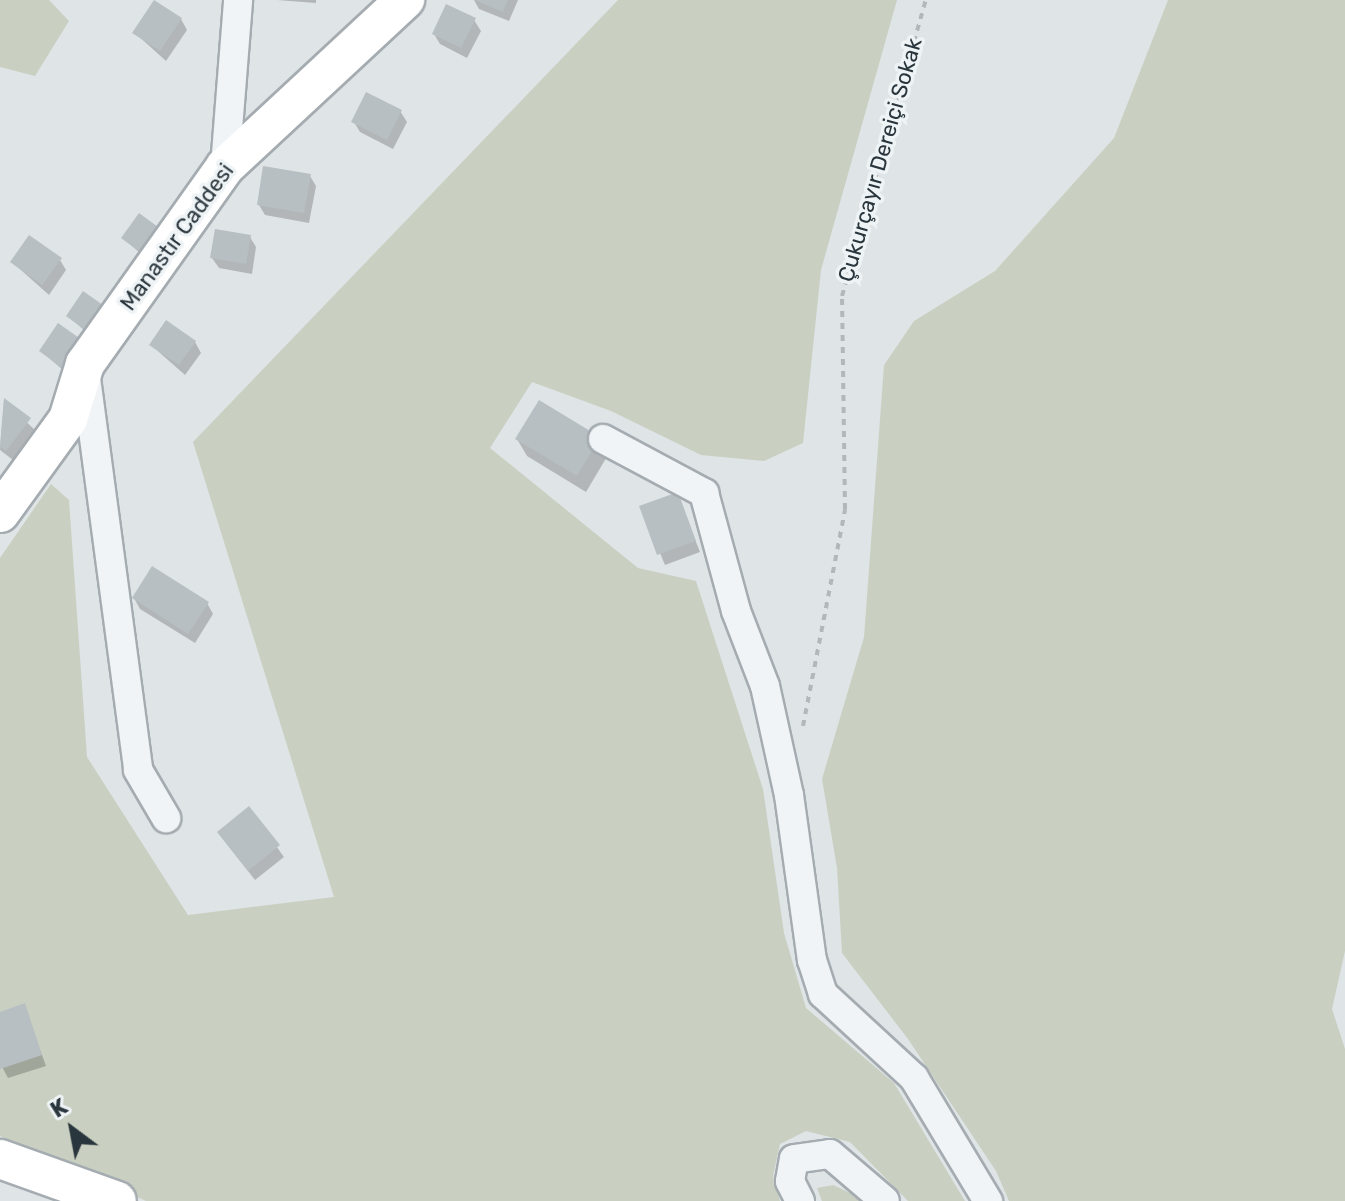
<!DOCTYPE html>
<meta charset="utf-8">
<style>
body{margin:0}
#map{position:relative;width:1345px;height:1201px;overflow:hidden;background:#dfe4e7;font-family:Rubik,sans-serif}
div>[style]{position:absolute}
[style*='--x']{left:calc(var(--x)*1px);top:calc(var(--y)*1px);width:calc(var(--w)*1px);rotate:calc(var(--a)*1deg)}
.green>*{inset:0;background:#c9d0c1}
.shadow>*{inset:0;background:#0003}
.building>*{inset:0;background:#b7bfc3}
.path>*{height:4px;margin-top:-2px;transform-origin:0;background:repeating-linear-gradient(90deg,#b1b7bb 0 6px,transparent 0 12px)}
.roads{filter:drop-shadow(2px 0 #a5acb1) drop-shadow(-2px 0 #a5acb1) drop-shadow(0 2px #a5acb1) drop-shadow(0 -2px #a5acb1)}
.street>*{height:28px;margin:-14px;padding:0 14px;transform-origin:14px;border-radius:14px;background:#f1f4f6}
.secondary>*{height:38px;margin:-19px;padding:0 19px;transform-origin:19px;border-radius:19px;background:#fff}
span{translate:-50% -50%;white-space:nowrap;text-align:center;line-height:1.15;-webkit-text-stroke:7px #eef3f5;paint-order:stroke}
.street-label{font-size:22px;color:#2a363d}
.north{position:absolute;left:32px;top:1089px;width:80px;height:80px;-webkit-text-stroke:6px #eef3f5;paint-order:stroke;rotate:328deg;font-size:22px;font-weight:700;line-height:32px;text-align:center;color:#2a363d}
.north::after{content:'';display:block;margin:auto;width:28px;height:36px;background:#2a363d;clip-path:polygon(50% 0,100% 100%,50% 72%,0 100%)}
</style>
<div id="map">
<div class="green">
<div style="clip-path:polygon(0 0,49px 0,69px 21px,35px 76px,0 67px)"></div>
<div style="clip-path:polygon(618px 0,897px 0,821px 270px,803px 443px,764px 461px,701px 455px,611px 411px,532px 382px,490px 448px,638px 568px,696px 581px,763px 789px,784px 933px,806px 1008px,894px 1083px,965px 1201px,908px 1201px,850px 1142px,806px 1131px,780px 1144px,773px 1176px,780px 1201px,146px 1201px,0 1136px,0 558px,51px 484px,69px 500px,87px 757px,188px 915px,334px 897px,193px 442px)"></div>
<div style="clip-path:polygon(1168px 0,1345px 0,1345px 951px,1332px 1009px,1345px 1049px,1345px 1201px,1009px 1201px,996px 1171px,908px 1039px,842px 953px,837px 868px,822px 779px,864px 637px,884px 365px,914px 321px,995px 271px,1114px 138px)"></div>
<div style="clip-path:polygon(833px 1185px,855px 1195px,865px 1201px,822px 1201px,817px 1188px)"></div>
</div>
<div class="shadow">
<div style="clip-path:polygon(277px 0,316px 0,316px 3px)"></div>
<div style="clip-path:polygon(474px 0,518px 0,509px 21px,479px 9px)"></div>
<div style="clip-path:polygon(181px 19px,187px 30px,166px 61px,135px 33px)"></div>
<div style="clip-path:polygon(474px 20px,481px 31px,467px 58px,440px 44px,434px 34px)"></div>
<div style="clip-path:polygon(400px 111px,407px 122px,393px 149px,360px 132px,354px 122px)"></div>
<div style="clip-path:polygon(310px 176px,316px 186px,309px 223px,265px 215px,259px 205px)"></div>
<div style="clip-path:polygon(168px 236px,158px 269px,123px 238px)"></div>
<div style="clip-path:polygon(250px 237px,256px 247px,252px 274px,219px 268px,212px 258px)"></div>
<div style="clip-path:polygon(60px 260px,66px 270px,49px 295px,12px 262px)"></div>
<div style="clip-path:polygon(84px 294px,102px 346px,68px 316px)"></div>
<div style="clip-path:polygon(59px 326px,79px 384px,41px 351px)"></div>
<div style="clip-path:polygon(195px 342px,201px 353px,185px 375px,151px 345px)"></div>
<div style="clip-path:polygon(4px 401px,35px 430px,13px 460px,0 450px)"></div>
<div style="clip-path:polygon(539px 403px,608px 455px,586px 492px,527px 456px,517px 439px)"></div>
<div style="clip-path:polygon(677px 494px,700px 552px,665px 565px,641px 507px)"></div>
<div style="clip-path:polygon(134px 598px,207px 603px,213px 614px,195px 643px,140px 609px)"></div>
<div style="clip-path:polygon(249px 809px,284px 857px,255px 880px,226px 843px)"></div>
<div style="clip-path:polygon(24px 1006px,46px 1066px,8px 1078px,0 1063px,0 1014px)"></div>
</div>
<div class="building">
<div style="clip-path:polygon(154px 0,182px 18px,160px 51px,132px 33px)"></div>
<div style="clip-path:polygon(475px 0,508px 0,503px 12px)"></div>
<div style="clip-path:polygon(446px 4px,476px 18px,461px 48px,432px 34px)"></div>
<div style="clip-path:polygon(366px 92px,402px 110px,387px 140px,351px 122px)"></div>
<div style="clip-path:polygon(263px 166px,311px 174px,304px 213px,257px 205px)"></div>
<div style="clip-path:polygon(139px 213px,169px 235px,151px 260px,121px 238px)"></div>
<div style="clip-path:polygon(215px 229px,251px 235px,246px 264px,210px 258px)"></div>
<div style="clip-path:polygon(29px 235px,62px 258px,42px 285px,10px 262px)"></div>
<div style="clip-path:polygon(83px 291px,113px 312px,95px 337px,66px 316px)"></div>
<div style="clip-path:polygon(166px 320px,196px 341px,179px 365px,149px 345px)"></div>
<div style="clip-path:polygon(58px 323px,92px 347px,72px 375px,39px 351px)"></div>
<div style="clip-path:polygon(4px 398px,31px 418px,6px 451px,0 446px)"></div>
<div style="clip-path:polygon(539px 400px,600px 437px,577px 476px,515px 439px)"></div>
<div style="clip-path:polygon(678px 492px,696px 541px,657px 555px,639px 506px)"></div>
<div style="clip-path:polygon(152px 566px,209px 602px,188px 634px,132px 598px)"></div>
<div style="clip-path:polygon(249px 806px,280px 845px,248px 871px,217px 832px)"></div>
<div style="clip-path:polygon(25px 1003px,42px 1055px,0 1069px,0 1012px)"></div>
</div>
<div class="path">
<div style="--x:803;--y:726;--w:221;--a:-79"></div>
<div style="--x:845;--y:509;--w:213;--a:-90.8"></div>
<div style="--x:842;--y:296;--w:308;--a:-74.2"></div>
</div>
<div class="roads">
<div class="street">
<div style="--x:225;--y:167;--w:168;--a:-85.5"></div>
<div style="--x:86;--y:378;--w:395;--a:82.4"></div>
<div style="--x:138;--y:770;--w:56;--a:59.7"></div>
<div style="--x:603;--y:439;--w:115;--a:28.1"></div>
<div style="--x:704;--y:493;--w:122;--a:74.8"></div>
<div style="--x:736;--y:611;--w:80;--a:68.9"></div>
<div style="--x:765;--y:686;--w:112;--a:77.6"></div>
<div style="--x:789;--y:795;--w:167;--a:82.1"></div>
<div style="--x:812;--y:960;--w:36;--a:72"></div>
<div style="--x:823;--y:994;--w:124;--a:42.7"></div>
<div style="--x:914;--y:1078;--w:144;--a:59"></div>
<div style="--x:800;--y:1201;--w:22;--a:-117"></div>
<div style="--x:790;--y:1181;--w:22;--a:-80"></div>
<div style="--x:794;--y:1159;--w:36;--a:-8"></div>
<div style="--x:830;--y:1154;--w:72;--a:40.5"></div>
</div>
<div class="secondary">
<div style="--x:0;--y:513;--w:116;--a:-54.1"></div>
<div style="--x:68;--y:419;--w:58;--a:-72.8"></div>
<div style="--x:85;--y:364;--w:242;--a:-54.6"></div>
<div style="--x:225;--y:167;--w:246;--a:-42.9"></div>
<div style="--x:0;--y:1159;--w:124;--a:19.7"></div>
</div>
</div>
<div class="street-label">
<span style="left:880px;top:160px;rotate:-74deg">Çukurçayır Dereiçi Sokak</span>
<span style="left:177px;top:237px;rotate:-54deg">Manastır Caddesi</span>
</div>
<div class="north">K</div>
</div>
